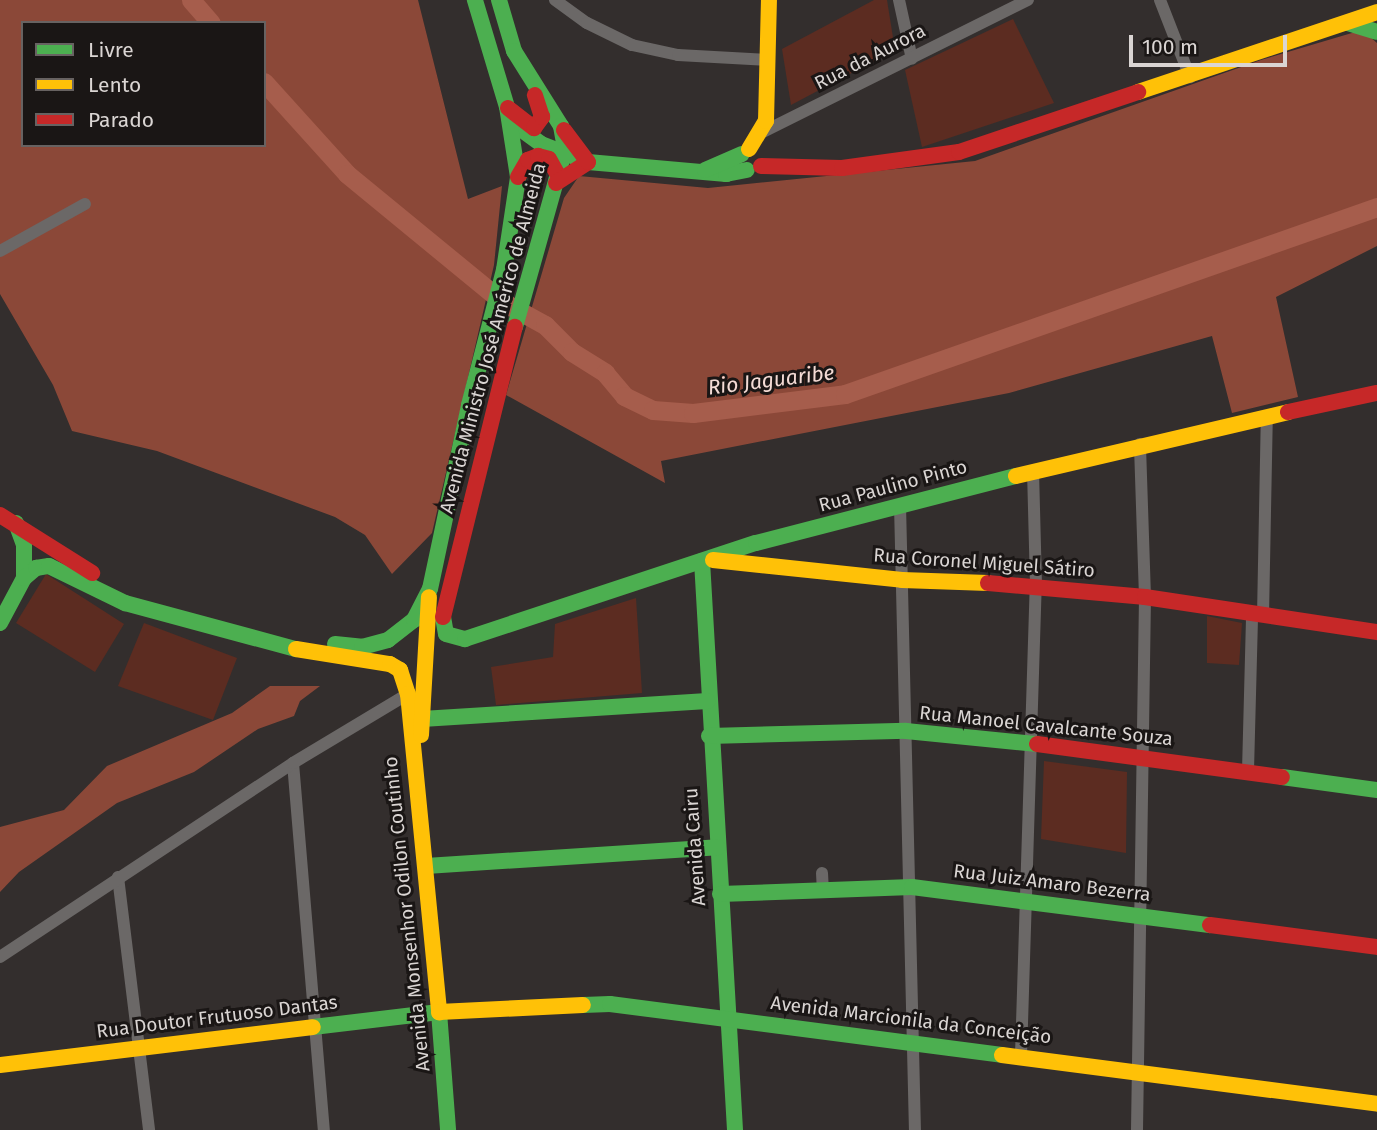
<!DOCTYPE html>
<meta charset="utf-8">
<style>
body{margin:0}
#map{position:relative;width:1377px;height:1130px;overflow:hidden;background:#332e2d;font-family:"Fira Sans",sans-serif}
div>[style]{position:absolute}
[style*='--x']{left:calc(var(--x)*1px);top:calc(var(--y)*1px);width:calc(var(--w)*1px);rotate:calc(var(--a)*1deg)}
.green>*{inset:0;background:#5c2c21}
.forest>*{inset:0;background:#8b4838}
.river>*{height:19px;margin:-9.5px;padding:0 9.5px;transform-origin:9.5px;border-radius:9.5px;background:#a65d4c}
.street>*{height:12px;margin:-6px;padding:0 6px;transform-origin:6px;border-radius:6px;background:#6b6867}
.fast>*{height:16px;margin:-8px;padding:0 8px;transform-origin:8px;border-radius:8px;background:#4caf50}
.slow>*{height:16px;margin:-8px;padding:0 8px;transform-origin:8px;border-radius:8px;background:#ffc107}
.jam>*{height:16px;margin:-8px;padding:0 8px;transform-origin:8px;border-radius:8px;background:#c62828}
span{translate:-50% -50%;white-space:nowrap;text-align:center;line-height:1.15;-webkit-text-stroke:6px #1a1615;paint-order:stroke}
.street-label{font-size:19px;color:#dad5d3}
.water-label{font-size:21px;color:#f3dbd5;font-style:italic}
.legend{position:absolute;left:21px;top:21px;width:245px;height:126px;box-sizing:border-box;background:#1a1615;border:2px solid #676261;margin:0;padding:9px 12px;list-style:none;font-size:21px;color:#dad5d3}
.legend li{display:flex;align-items:center;gap:14px;height:35px}
.legend b{width:35px;border:2px solid #676261}
.scale{position:absolute;left:1129px;top:35px;width:158px;height:32px;box-sizing:border-box;border:4px solid #dad5d3;border-top:0;padding-left:9px;font-size:21px;line-height:24px;white-space:nowrap;color:#dad5d3;-webkit-text-stroke:5px #1a1615;paint-order:stroke}
</style>
<div id="map">
<div class="green">
<div style="clip-path:polygon(874px 0,887px 0,895px 50px,791px 105px,782px 49px)"></div>
<div style="clip-path:polygon(1013px 19px,1054px 103px,922px 147px,905px 70px)"></div>
<div style="clip-path:polygon(46px 574px,124px 624px,95px 672px,16px 623px)"></div>
<div style="clip-path:polygon(636px 598px,642px 693px,496px 705px,491px 667px,553px 657px,555px 624px)"></div>
<div style="clip-path:polygon(1207px 616px,1242px 623px,1239px 665px,1207px 663px)"></div>
<div style="clip-path:polygon(144px 623px,237px 658px,213px 720px,118px 686px)"></div>
<div style="clip-path:polygon(1044px 761px,1127px 772px,1126px 853px,1041px 839px)"></div>
</div>
<div class="forest">
<div style="clip-path:polygon(evenodd,0 0,418px 0,468px 199px,502px 186px,494px 265px,432px 533px,392px 574px,365px 535px,335px 517px,157px 451px,72px 431px,53px 385px,0 294px,0 0,23px 23px,264px 23px,264px 145px,23px 145px,23px 23px)"></div>
<div style="clip-path:polygon(1362px 30px,1377px 43px,1377px 246px,1276px 297px,1298px 397px,1232px 413px,1212px 336px,1009px 393px,661px 461px,665px 483px,506px 395px,564px 198px,579px 176px,708px 188px,975px 161px,1261px 60px)"></div>
<div style="clip-path:polygon(270px 686px,320px 686px,300px 701px,294px 716px,258px 729px,194px 772px,117px 803px,19px 872px,0 892px,0 827px,64px 810px,107px 766px,232px 713px)"></div>
</div>
<div class="river">
<div style="--x:191;--y:0;--w:30;--a:49"></div>
<div style="--x:264;--y:82;--w:124;--a:47.9"></div>
<div style="--x:347;--y:174;--w:202;--a:39.4"></div>
<div style="--x:503;--y:302;--w:48;--a:28.7"></div>
<div style="--x:545;--y:325;--w:38;--a:45"></div>
<div style="--x:572;--y:352;--w:39;--a:32"></div>
<div style="--x:605;--y:373;--w:30;--a:50"></div>
<div style="--x:624;--y:396;--w:32;--a:26"></div>
<div style="--x:653;--y:410;--w:40;--a:4.3"></div>
<div style="--x:693;--y:413;--w:153;--a:-7.1"></div>
<div style="--x:845;--y:394;--w:564;--a:-19.37"></div>
</div>
<div class="street">
<div style="--x:555;--y:0;--w:39;--a:36"></div>
<div style="--x:587;--y:23;--w:50;--a:26.1"></div>
<div style="--x:632;--y:45;--w:47;--a:12.3"></div>
<div style="--x:678;--y:55;--w:91;--a:3.1"></div>
<div style="--x:899;--y:0;--w:60;--a:77.6"></div>
<div style="--x:1160;--y:0;--w:83;--a:68.7"></div>
<div style="--x:763;--y:132;--w:296;--a:-26.5"></div>
<div style="--x:0;--y:251;--w:97;--a:-28.9"></div>
<div style="--x:900;--y:505;--w:625;--a:88.63"></div>
<div style="--x:1263;--y:616;--w:200;--a:-88.9"></div>
<div style="--x:293;--y:763;--w:368;--a:85.2"></div>
<div style="--x:1248;--y:771;--w:156;--a:-88.5"></div>
<div style="--x:822;--y:873;--w:17;--a:87"></div>
<div style="--x:118;--y:877;--w:255;--a:83"></div>
<div style="--x:0;--y:957;--w:351;--a:-33.5"></div>
<div style="--x:293;--y:763;--w:134;--a:-31"></div>
<div style="--x:1021;--y:1055;--w:470;--a:-88.2"></div>
<div style="--x:1036;--y:585;--w:114;--a:-91.5"></div>
<div style="--x:1137;--y:1130;--w:533;--a:-89.14"></div>
<div style="--x:1145;--y:597;--w:153;--a:-91.9"></div>
</div>
<div class="fast">
<div style="--x:499;--y:0;--w:53;--a:73.6"></div>
<div style="--x:514;--y:51;--w:89;--a:57.9"></div>
<div style="--x:561;--y:126;--w:23;--a:80"></div>
<div style="--x:565;--y:149;--w:185;--a:105.7"></div>
<div style="--x:1348;--y:23;--w:30;--a:17"></div>
<div style="--x:511;--y:122;--w:37;--a:36"></div>
<div style="--x:541;--y:144;--w:50;--a:21"></div>
<div style="--x:588;--y:162;--w:139;--a:5"></div>
<div style="--x:726;--y:174;--w:21;--a:-11"></div>
<div style="--x:705;--y:170;--w:40;--a:-23.4"></div>
<div style="--x:16;--y:523;--w:23;--a:70"></div>
<div style="--x:24;--y:545;--w:33;--a:90"></div>
<div style="--x:702;--y:561;--w:570;--a:86.68"></div>
<div style="--x:443;--y:617;--w:17;--a:80"></div>
<div style="--x:446;--y:634;--w:20;--a:15"></div>
<div style="--x:465;--y:639;--w:306;--a:-18.3"></div>
<div style="--x:756;--y:543;--w:268;--a:-14.5"></div>
<div style="--x:0;--y:623;--w:51;--a:-61.9"></div>
<div style="--x:24;--y:578;--w:16;--a:-40"></div>
<div style="--x:36;--y:568;--w:13;--a:-9"></div>
<div style="--x:49;--y:566;--w:85;--a:26"></div>
<div style="--x:125;--y:603;--w:177;--a:15.1"></div>
<div style="--x:335;--y:644;--w:27;--a:6"></div>
<div style="--x:362;--y:647;--w:27;--a:-15"></div>
<div style="--x:388;--y:640;--w:33;--a:-38"></div>
<div style="--x:414;--y:620;--w:35;--a:-63"></div>
<div style="--x:430;--y:589;--w:188;--a:-78"></div>
<div style="--x:469;--y:405;--w:139;--a:-75.5"></div>
<div style="--x:504;--y:270;--w:94;--a:-81.4"></div>
<div style="--x:518;--y:177;--w:71;--a:-98.9"></div>
<div style="--x:507;--y:107;--w:112;--a:-106.7"></div>
<div style="--x:422;--y:719;--w:286;--a:-3.6"></div>
<div style="--x:709;--y:736;--w:197;--a:-1.5"></div>
<div style="--x:906;--y:731;--w:132;--a:5.7"></div>
<div style="--x:1282;--y:777;--w:96;--a:7.8"></div>
<div style="--x:426;--y:866;--w:292;--a:-3.7"></div>
<div style="--x:720;--y:894;--w:192;--a:-2.1"></div>
<div style="--x:912;--y:887;--w:300;--a:7.3"></div>
<div style="--x:583;--y:1005;--w:27;--a:-2"></div>
<div style="--x:610;--y:1004;--w:395;--a:7.4"></div>
<div style="--x:313;--y:1027;--w:127;--a:-6.8"></div>
<div style="--x:439;--y:1012;--w:118;--a:85.6"></div>
</div>
<div class="slow">
<div style="--x:1138;--y:92;--w:252;--a:-18.5"></div>
<div style="--x:749;--y:149;--w:33;--a:-59"></div>
<div style="--x:766;--y:121;--w:121;--a:-88.6"></div>
<div style="--x:1016;--y:476;--w:279;--a:-13.2"></div>
<div style="--x:713;--y:560;--w:190;--a:6"></div>
<div style="--x:902;--y:580;--w:86;--a:2"></div>
<div style="--x:296;--y:649;--w:95;--a:9.1"></div>
<div style="--x:390;--y:664;--w:12;--a:31"></div>
<div style="--x:400;--y:670;--w:25;--a:72"></div>
<div style="--x:408;--y:694;--w:320;--a:84.4"></div>
<div style="--x:439;--y:1012;--w:144;--a:-2.8"></div>
<div style="--x:421;--y:735;--w:138;--a:-86.7"></div>
<div style="--x:1002;--y:1055;--w:378;--a:7.4"></div>
<div style="--x:0;--y:1065;--w:315;--a:-6.9"></div>
</div>
<div class="jam">
<div style="--x:508;--y:108;--w:33;--a:38"></div>
<div style="--x:534;--y:128;--w:14;--a:-54"></div>
<div style="--x:542;--y:117;--w:23;--a:-108"></div>
<div style="--x:761;--y:166;--w:81;--a:1.4"></div>
<div style="--x:842;--y:168;--w:118;--a:-7.8"></div>
<div style="--x:959;--y:152;--w:189;--a:-18.5"></div>
<div style="--x:518;--y:177;--w:20;--a:-60"></div>
<div style="--x:528;--y:160;--w:11;--a:-22"></div>
<div style="--x:538;--y:156;--w:11;--a:15"></div>
<div style="--x:549;--y:159;--w:18;--a:61"></div>
<div style="--x:556;--y:183;--w:38;--a:-33"></div>
<div style="--x:588;--y:162;--w:40;--a:-127"></div>
<div style="--x:1288;--y:412;--w:91;--a:-12.1"></div>
<div style="--x:0;--y:515;--w:109;--a:32.2"></div>
<div style="--x:988;--y:583;--w:158;--a:5.1"></div>
<div style="--x:1145;--y:597;--w:235;--a:8.6"></div>
<div style="--x:443;--y:617;--w:299;--a:-76.1"></div>
<div style="--x:1037;--y:744;--w:247;--a:7.7"></div>
<div style="--x:1210;--y:925;--w:168;--a:7.5"></div>
</div>
<div class="street-label">
<span style="left:870px;top:57px;rotate:-27deg">Rua da Aurora</span>
<span style="left:493px;top:338px;rotate:-75deg">Avenida Ministro José Américo de Almeida</span>
<span style="left:893px;top:486px;rotate:-15deg">Rua Paulino Pinto</span>
<span style="left:984px;top:563px;rotate:4deg">Rua Coronel Miguel Sátiro</span>
<span style="left:1046px;top:726px;rotate:6deg">Rua Manoel Cavalcante Souza</span>
<span style="left:695px;top:847px;rotate:-94deg">Avenida Cairu</span>
<span style="left:1052px;top:883px;rotate:7deg">Rua Juiz Amaro Bezerra</span>
<span style="left:407px;top:914px;rotate:-96deg">Avenida Monsenhor Odilon Coutinho</span>
<span style="left:217px;top:1017px;rotate:-7deg">Rua Doutor Frutuoso Dantas</span>
<span style="left:911px;top:1020px;rotate:7deg">Avenida Marcionila da Conceição</span>
</div>
<div class="water-label">
<span style="left:771px;top:380px;rotate:-7deg">Rio Jaguaribe</span>
</div>
<ul class="legend">
<li><b style="height:9px;background:#4caf50"></b>Livre</li>
<li><b style="height:9px;background:#ffc107"></b>Lento</li>
<li><b style="height:9px;background:#c62828"></b>Parado</li>
</ul>
<div class="scale">100 m</div>
</div>
